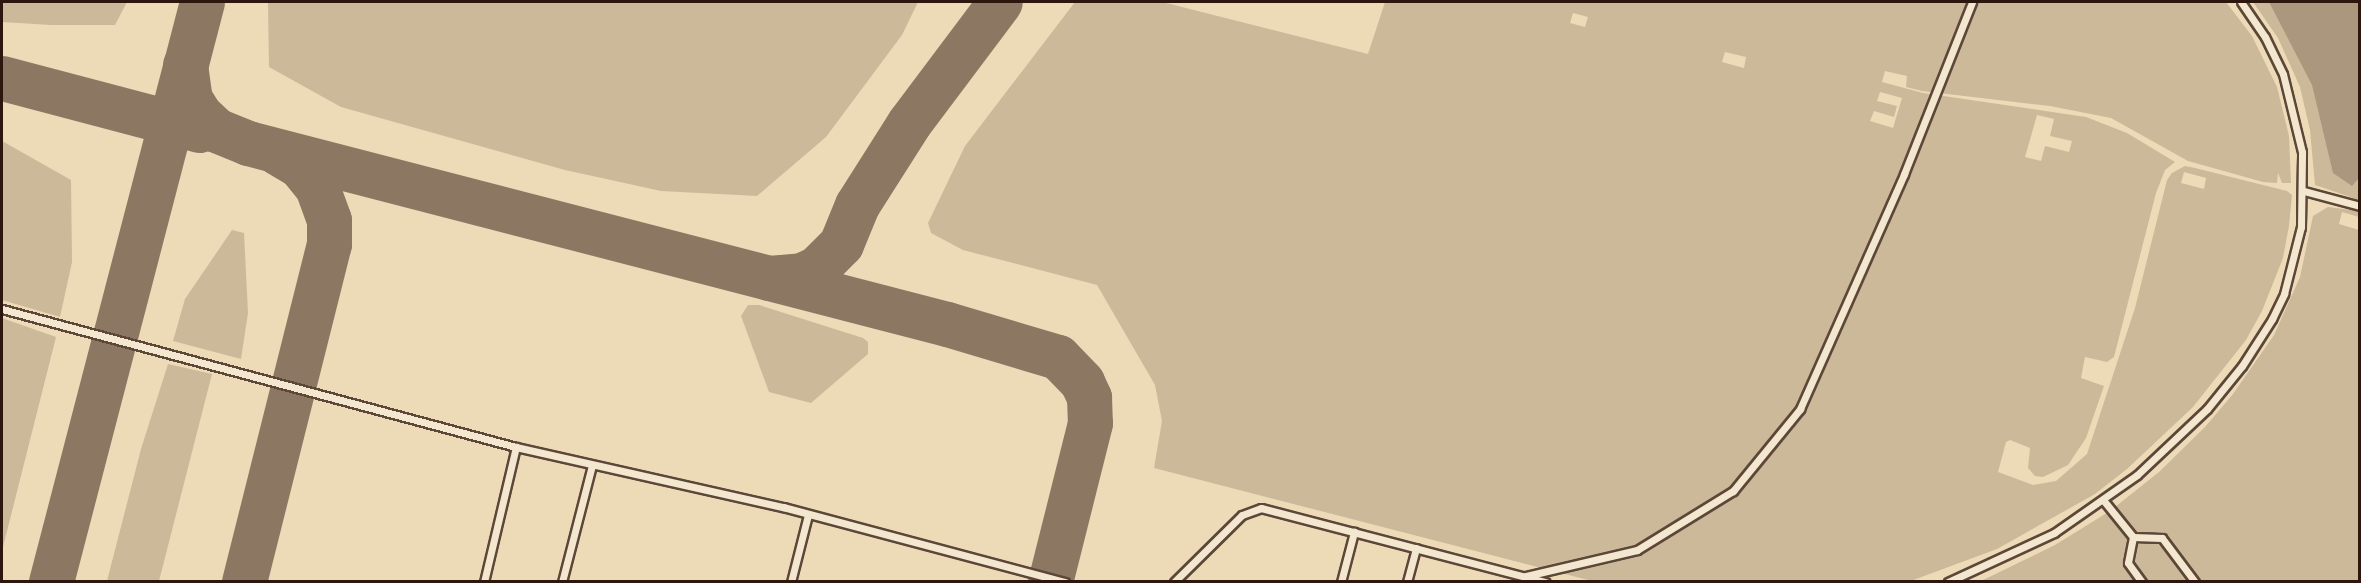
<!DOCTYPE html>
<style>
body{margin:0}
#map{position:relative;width:2361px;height:583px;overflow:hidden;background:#eddab7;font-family:Vollkorn,serif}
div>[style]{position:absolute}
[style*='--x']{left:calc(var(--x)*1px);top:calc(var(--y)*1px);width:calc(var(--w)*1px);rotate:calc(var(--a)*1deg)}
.green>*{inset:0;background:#ccb99a}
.water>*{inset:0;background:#ab977e}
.taxiway>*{height:45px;margin:-22.5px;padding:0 22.5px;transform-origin:22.5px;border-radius:22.5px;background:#8c7862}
.roads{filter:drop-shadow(2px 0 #5c4738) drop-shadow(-2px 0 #5c4738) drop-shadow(0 2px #5c4738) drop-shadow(0 -2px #5c4738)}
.service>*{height:7px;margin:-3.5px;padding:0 3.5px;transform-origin:3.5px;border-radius:3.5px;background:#f3e7d0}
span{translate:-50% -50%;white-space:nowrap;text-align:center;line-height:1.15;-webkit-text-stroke:4.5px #f3e7d0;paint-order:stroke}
.frame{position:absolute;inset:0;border:3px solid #2c160e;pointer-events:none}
</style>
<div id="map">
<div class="green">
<div style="clip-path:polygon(2px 2px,127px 2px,115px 25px,51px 25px,2px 22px)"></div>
<div style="clip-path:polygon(268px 2px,918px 2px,902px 35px,826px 137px,757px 196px,661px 191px,565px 170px,341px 107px,269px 67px)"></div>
<div style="clip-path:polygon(evenodd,1075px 2px,1162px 2px,1368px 54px,1385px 2px,2226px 2px,2252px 36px,2277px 87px,2289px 136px,2291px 183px,2282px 183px,2278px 173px,2277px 183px,2263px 182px,2188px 161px,2111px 118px,2050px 106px,1922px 91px,1906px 87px,1907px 76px,1885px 71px,1882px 82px,1923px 93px,2086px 117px,2127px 133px,2175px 162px,2165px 170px,2156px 193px,2114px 357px,2107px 362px,2085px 357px,2081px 378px,2104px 386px,2086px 438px,2068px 465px,2043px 477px,2035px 476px,2028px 468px,2030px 448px,2010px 440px,2006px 442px,1998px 472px,2033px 485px,2056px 481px,2087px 454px,2135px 308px,2167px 180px,2172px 173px,2185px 166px,2195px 168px,2287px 191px,2292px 195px,2289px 226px,2283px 258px,2262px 311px,2246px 340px,2193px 407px,2127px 469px,2095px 494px,1997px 549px,1908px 582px,1592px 581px,1154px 468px,1162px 421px,1155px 385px,1097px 285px,963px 250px,931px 233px,928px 223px,965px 146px,1075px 2px,1573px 13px,1588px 17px,1585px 27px,1570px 23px,1573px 13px,1075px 2px,1725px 52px,1746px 57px,1744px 68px,1722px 62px,1725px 52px,1075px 2px,1880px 92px,1902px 98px,1893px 128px,1870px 121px,1874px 111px,1894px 117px,1897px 106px,1877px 101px,1880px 92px,1075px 2px,2037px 115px,2054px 119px,2050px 136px,2072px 141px,2069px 152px,2045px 146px,2041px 161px,2025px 157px,2037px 115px,1075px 2px,2184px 172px,2206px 178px,2204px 189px,2181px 183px,2184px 172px)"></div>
<div style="clip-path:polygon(2253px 2px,2297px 2px,2359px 113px,2359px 200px,2315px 185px,2310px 130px,2300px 87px,2278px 38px)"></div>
<div style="clip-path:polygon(2px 141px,71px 180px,72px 262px,60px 317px,2px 300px)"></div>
<div style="clip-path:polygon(2328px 207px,2359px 211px,2359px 217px,2342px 212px,2339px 224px,2359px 230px,2359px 581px,1979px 582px,2055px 545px,2110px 511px,2159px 472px,2205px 427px,2233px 394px,2274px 335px,2300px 277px,2313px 216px)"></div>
<div style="clip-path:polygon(232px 230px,244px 233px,248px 313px,241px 359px,173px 341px,185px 299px)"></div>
<div style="clip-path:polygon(748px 305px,759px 305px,863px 338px,868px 342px,868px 354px,811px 403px,769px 392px,741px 316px)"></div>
<div style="clip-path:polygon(2px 318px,56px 337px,2px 551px)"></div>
<div style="clip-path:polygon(168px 364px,212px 374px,159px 581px,107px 581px,141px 449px)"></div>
</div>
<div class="water">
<div style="clip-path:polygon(2269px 2px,2359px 2px,2360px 177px,2352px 186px,2333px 173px,2312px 85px)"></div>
</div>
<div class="taxiway">
<div style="--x:185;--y:65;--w:34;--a:82"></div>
<div style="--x:190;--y:99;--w:19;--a:58"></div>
<div style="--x:200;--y:115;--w:22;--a:43"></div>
<div style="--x:216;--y:130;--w:35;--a:22"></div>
<div style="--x:248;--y:143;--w:722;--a:14.52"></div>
<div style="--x:947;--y:324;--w:116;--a:16.6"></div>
<div style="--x:1058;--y:357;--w:35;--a:46"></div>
<div style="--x:1082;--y:382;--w:17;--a:65"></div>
<div style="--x:1089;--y:397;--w:26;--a:88"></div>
<div style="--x:1090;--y:423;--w:164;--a:104.1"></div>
<div style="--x:2;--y:78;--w:204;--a:14.8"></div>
<div style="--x:769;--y:278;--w:33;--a:-5"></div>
<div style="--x:802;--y:275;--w:17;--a:-25"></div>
<div style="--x:817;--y:268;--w:34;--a:-45"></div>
<div style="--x:841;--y:244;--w:42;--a:-67.7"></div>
<div style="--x:857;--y:205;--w:97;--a:-57.6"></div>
<div style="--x:909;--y:123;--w:151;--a:-53.1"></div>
<div style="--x:51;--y:582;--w:599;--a:-75.41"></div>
<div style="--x:244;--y:582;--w:349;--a:-75.9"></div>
<div style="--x:329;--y:244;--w:24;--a:-90"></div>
<div style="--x:329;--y:220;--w:35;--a:-110"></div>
<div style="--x:317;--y:187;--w:27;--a:-129"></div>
<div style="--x:300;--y:166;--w:27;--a:-149"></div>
</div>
<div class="roads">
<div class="service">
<div style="--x:2304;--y:191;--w:58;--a:15"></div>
<div style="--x:2;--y:309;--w:532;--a:15.03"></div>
<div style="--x:516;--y:447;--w:274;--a:12.7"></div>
<div style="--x:783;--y:507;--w:292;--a:14.9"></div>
<div style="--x:2104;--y:501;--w:46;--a:51.1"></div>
<div style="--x:2133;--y:537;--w:26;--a:101"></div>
<div style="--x:2128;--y:563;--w:24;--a:54"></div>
<div style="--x:2133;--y:537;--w:29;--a:2"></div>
<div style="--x:2162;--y:538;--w:55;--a:53.1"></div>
<div style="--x:1526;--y:576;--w:114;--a:-13.2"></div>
<div style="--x:1637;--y:550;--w:113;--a:-31.6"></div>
<div style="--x:1733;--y:491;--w:106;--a:-50.7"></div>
<div style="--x:1800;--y:409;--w:257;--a:-66.1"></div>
<div style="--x:1904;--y:174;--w:185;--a:-68.4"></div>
<div style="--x:484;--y:582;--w:139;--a:-76.7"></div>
<div style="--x:562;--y:582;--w:121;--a:-75.6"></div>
<div style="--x:791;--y:582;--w:69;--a:-75.8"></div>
<div style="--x:1174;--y:582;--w:95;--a:-44.6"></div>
<div style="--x:1242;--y:515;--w:20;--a:-20"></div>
<div style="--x:1261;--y:508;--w:294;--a:14.6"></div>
<div style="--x:1341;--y:582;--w:52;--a:-75.4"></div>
<div style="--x:1407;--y:582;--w:35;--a:-75"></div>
<div style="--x:1948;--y:582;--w:117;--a:-24.8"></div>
<div style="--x:2054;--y:533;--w:101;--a:-34.9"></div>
<div style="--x:2137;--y:475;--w:96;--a:-43.3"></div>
<div style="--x:2207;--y:409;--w:55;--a:-50.9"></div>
<div style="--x:2242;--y:366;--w:56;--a:-57.4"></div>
<div style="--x:2272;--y:319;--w:28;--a:-64"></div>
<div style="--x:2284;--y:294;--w:69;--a:-75.8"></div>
<div style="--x:2301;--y:227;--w:75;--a:-89.2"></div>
<div style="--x:2302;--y:152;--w:80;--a:-103.7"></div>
<div style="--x:2283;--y:74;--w:41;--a:-115.9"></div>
<div style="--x:2265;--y:37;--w:42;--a:-124.4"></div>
</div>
</div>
<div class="frame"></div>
</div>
